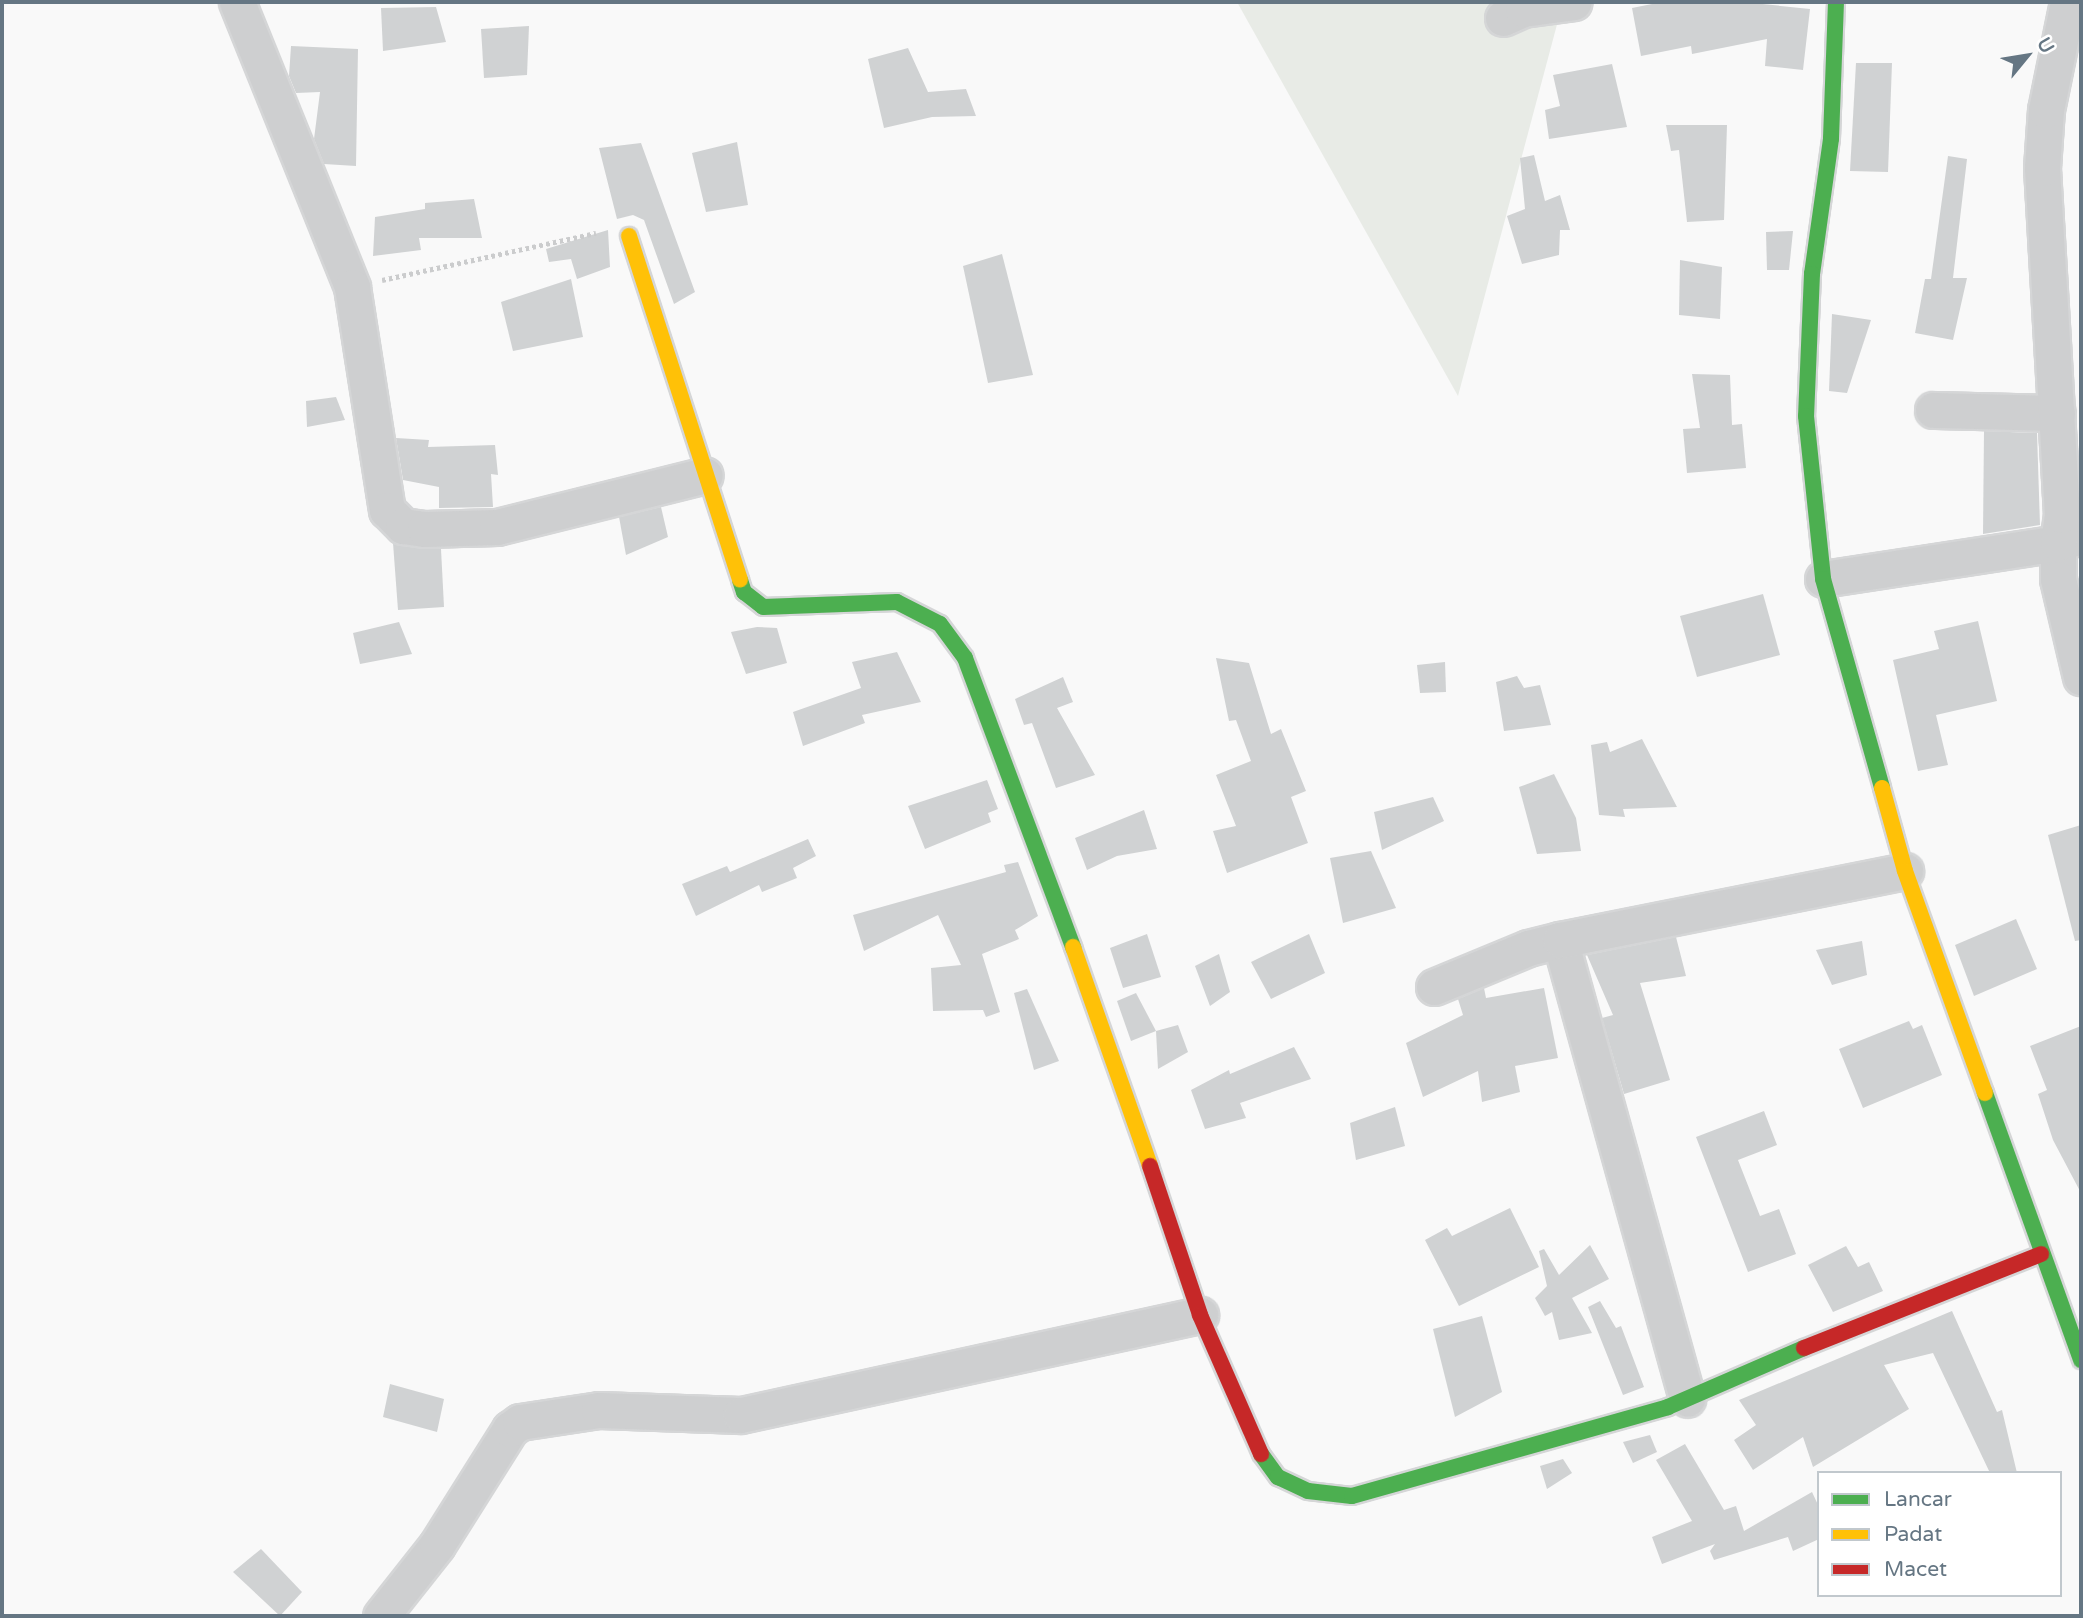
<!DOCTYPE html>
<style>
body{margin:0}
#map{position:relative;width:2083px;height:1618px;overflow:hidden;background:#f9f9f9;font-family:"Varela Round",sans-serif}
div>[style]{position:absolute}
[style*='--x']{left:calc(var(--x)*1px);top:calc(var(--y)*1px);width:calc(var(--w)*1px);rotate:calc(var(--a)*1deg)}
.green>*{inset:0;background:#e8ebe6}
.building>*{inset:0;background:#d0d2d3}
.path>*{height:4.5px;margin-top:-2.25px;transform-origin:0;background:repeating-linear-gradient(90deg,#cbcccd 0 3.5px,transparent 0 7px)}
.roads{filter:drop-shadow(2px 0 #d5d6d7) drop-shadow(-2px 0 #d5d6d7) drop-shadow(0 2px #d5d6d7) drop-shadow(0 -2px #d5d6d7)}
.street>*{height:35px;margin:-17.5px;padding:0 17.5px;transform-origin:17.5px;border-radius:17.5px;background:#cecfd0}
.fast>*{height:16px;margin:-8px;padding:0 8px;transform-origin:8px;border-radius:8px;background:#4caf50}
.slow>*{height:16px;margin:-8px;padding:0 8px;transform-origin:8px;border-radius:8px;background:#ffc107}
.jam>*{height:16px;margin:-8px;padding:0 8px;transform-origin:8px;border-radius:8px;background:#c62828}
span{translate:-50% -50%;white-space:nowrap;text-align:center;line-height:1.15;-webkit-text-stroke:7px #fff;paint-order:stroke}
.frame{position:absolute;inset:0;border:4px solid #657683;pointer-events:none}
.legend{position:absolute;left:1817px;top:1471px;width:245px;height:126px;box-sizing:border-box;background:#fff;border:2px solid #c1c8cd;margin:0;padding:9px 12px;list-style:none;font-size:21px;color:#657683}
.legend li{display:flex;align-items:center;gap:14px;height:35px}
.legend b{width:35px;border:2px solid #c1c8cd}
.north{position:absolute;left:1992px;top:21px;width:70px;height:70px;-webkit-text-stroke:5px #fff;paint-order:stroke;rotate:60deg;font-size:19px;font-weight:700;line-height:28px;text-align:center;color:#657683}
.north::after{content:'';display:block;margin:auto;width:24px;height:32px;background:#657683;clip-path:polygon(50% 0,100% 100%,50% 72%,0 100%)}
</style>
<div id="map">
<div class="green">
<div style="clip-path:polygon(1237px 2px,1563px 2px,1458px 396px)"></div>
</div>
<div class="building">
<div style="clip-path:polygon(1662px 2px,1743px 2px,1810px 9px,1803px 70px,1765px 66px,1767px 39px,1692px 54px,1691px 46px,1641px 56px,1632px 8px)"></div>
<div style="clip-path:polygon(436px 7px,446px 42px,383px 51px,381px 8px)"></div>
<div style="clip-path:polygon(529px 26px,527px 75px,484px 78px,481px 29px)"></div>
<div style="clip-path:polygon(291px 46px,358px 49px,356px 166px,324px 164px,314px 139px,320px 92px,296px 93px,289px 76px)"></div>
<div style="clip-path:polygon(908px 48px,928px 92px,966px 89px,976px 116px,932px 117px,884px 128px,868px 59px)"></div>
<div style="clip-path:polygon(1856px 63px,1892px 63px,1888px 172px,1850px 171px)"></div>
<div style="clip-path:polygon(1612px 64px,1627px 127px,1549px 139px,1545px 110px,1560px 106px,1553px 75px)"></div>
<div style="clip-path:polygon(1666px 125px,1727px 125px,1724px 220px,1687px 222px,1679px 150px,1671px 151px)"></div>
<div style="clip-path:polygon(737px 142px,748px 205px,706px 212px,692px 153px)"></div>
<div style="clip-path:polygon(641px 143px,695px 292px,674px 304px,644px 220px,633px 215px,617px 219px,599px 148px)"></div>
<div style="clip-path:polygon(1534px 155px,1545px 201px,1560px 195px,1570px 230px,1560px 230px,1559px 255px,1522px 264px,1507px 216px,1525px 209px,1520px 158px)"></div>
<div style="clip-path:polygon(1948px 156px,1967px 159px,1953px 278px,1967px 278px,1953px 340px,1915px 333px,1925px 279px,1931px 279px)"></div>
<div style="clip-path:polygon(474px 199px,482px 238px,419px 238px,421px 250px,373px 256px,375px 217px,425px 209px,425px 203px)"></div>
<div style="clip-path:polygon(608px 230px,610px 267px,577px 279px,571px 259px,549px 262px,546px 249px)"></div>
<div style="clip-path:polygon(1793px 231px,1789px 270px,1767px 270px,1766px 232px)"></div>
<div style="clip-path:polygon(1002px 254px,1033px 375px,988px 383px,963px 266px)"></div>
<div style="clip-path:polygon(1680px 260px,1722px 267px,1720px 319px,1679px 315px)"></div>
<div style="clip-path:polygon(571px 279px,583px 337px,513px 351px,501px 302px)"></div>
<div style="clip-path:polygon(1832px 314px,1871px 320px,1847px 393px,1829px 391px)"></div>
<div style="clip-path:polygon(1692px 374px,1730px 375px,1732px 425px,1742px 424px,1746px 468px,1687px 473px,1683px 429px,1700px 428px)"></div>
<div style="clip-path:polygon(336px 397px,345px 420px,307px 427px,306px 401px)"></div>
<div style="clip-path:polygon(1984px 431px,2037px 433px,2040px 525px,1983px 534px)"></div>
<div style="clip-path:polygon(396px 438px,429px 440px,428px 447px,495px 445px,498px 475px,491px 474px,493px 507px,439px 508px,439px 487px,403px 480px)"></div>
<div style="clip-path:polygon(661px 507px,668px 537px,626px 555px,619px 517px)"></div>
<div style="clip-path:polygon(393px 543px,441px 549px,444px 607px,398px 610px)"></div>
<div style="clip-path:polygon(1763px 594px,1780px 655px,1697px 677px,1680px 616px)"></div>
<div style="clip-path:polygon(1978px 621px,1997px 701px,1936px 715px,1948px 765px,1918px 771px,1893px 660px,1939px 649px,1934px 631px)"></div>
<div style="clip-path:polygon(399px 622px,412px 654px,360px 664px,353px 633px)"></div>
<div style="clip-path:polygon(757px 627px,777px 628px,787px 663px,746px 674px,731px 632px)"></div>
<div style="clip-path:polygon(897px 652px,921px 702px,862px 715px,865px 723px,803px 746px,793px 712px,861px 688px,852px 662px)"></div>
<div style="clip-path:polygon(1216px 658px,1249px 663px,1271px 734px,1281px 729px,1306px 791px,1291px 797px,1308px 843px,1227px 873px,1213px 831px,1236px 826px,1216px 775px,1251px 761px,1236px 720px,1229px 721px)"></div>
<div style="clip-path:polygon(1445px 662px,1446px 692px,1420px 693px,1417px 665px)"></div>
<div style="clip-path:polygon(1517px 676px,1524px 688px,1540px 685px,1551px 725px,1504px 731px,1496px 682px)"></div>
<div style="clip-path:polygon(1063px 677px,1073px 702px,1057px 708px,1095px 775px,1056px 788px,1032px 723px,1024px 725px,1015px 699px)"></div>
<div style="clip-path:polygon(1642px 739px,1677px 807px,1623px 809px,1625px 817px,1599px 815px,1591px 745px,1607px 742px,1610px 752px)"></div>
<div style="clip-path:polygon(1554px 774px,1576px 818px,1581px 851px,1537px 854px,1519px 787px)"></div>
<div style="clip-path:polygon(987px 780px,998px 809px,988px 813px,991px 822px,925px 849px,908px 806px)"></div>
<div style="clip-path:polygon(1433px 797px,1444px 821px,1382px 850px,1374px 812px)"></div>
<div style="clip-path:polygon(1144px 810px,1157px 849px,1117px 856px,1087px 870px,1075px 838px)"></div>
<div style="clip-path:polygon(2081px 825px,2081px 940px,2075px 941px,2048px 835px)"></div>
<div style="clip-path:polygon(808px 839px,816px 856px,793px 868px,797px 878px,762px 892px,759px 885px,696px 916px,682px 884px,727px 866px,730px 872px)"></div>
<div style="clip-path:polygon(1371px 851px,1396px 908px,1343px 923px,1330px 858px)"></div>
<div style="clip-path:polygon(1018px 862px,1038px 916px,1015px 930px,1019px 939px,982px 954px,1000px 1012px,986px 1017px,983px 1010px,933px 1011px,931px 968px,961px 965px,938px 915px,864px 951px,853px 915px,1006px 872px,1004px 865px)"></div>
<div style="clip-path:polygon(2016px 919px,2037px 969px,1974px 996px,1955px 945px)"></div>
<div style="clip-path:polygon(1147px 934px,1161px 977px,1123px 988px,1110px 948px)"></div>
<div style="clip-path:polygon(1309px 934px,1325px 973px,1271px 999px,1251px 962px)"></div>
<div style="clip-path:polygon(1676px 937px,1686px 976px,1640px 983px,1670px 1080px,1624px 1094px,1602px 1018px,1613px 1015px,1587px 955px)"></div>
<div style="clip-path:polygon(1862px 941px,1867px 975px,1832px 985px,1816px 950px)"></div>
<div style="clip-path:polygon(1219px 954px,1230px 992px,1210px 1006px,1195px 966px)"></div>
<div style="clip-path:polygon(1484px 988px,1486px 998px,1544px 988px,1558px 1058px,1515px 1066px,1520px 1092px,1482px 1102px,1478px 1071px,1423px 1097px,1406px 1043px,1463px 1015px,1458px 999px)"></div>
<div style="clip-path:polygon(1027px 989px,1059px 1061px,1034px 1070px,1014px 993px)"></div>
<div style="clip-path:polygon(1136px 993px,1156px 1031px,1131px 1041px,1117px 1001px)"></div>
<div style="clip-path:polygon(1909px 1021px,1913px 1029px,1922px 1025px,1942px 1075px,1863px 1108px,1839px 1049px)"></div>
<div style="clip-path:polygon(1178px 1025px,1188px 1052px,1158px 1069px,1156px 1031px)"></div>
<div style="clip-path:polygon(2081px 1026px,2081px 1193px,2053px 1140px,2038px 1094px,2047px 1090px,2030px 1046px)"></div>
<div style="clip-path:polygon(1294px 1047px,1311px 1079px,1240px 1103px,1246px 1118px,1205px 1129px,1191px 1090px,1229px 1070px,1230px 1074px)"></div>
<div style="clip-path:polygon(1395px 1107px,1405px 1146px,1356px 1160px,1350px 1123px)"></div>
<div style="clip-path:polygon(1764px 1111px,1777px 1145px,1738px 1160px,1760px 1216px,1779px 1209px,1796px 1254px,1748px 1272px,1696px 1137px)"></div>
<div style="clip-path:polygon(1510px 1208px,1539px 1267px,1459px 1306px,1425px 1240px,1447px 1228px,1452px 1236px)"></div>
<div style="clip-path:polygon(1590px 1245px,1609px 1279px,1572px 1298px,1592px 1333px,1559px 1340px,1552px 1312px,1545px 1316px,1535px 1298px,1547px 1286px,1539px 1251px,1544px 1249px,1559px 1275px)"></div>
<div style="clip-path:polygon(1846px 1246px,1858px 1267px,1869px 1262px,1883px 1291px,1833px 1312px,1808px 1265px)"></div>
<div style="clip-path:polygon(1600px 1301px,1616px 1328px,1621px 1326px,1644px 1387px,1623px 1395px,1588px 1307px)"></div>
<div style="clip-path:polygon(1952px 1311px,1997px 1412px,2002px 1410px,2017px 1473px,1990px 1473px,1933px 1353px,1884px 1365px,1909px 1409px,1813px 1467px,1803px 1437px,1753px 1470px,1734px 1440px,1756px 1425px,1739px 1400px)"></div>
<div style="clip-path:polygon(1482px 1316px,1502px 1392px,1455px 1417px,1433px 1329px)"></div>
<div style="clip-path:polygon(390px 1384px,444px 1399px,437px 1432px,383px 1417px)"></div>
<div style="clip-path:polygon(1650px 1435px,1657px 1452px,1633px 1463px,1623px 1442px)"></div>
<div style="clip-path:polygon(1685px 1444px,1724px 1510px,1736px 1506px,1744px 1531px,1812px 1492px,1819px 1507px,1819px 1539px,1793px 1551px,1788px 1537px,1714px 1560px,1710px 1551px,1715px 1544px,1662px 1564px,1652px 1537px,1692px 1521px,1656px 1460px)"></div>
<div style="clip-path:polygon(1563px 1459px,1572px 1473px,1547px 1489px,1540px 1466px)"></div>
<div style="clip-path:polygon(261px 1549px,302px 1592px,280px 1616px,233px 1572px)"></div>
</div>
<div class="path">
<div style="--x:382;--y:280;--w:219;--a:-12.4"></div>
</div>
<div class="roads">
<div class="street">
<div style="--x:237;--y:2;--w:307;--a:68"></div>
<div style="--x:352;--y:287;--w:226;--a:81.1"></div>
<div style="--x:387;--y:510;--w:23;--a:45"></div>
<div style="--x:403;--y:526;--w:22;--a:8"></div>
<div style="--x:425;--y:529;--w:72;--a:-1.6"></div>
<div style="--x:497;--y:527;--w:214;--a:-14"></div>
<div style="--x:1503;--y:18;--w:22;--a:-24"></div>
<div style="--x:1523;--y:9;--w:51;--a:-7.8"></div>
<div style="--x:1933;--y:410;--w:124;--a:1.4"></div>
<div style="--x:2081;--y:536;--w:24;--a:163"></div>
<div style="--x:2058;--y:543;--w:36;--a:90"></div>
<div style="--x:2058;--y:579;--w:101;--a:76.8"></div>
<div style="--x:1823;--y:579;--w:238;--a:-8.7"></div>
<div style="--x:2058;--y:543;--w:28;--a:-82"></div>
<div style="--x:2062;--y:515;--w:348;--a:-93.3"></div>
<div style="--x:2042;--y:168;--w:58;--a:-86.1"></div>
<div style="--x:2046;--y:110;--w:110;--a:-78.5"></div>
<div style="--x:1560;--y:940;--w:476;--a:74.5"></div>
<div style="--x:1434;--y:987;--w:102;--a:-22.5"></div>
<div style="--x:1528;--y:948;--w:33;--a:-14"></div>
<div style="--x:1560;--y:940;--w:352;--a:-11.3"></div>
<div style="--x:381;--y:1616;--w:90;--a:-51.7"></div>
<div style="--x:437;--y:1545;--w:137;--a:-57.8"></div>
<div style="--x:510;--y:1429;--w:12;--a:-35"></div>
<div style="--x:520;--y:1422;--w:80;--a:-8.6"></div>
<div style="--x:599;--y:1410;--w:142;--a:2"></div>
<div style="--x:741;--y:1415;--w:470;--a:-12.3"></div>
</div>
<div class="fast">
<div style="--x:1836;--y:2;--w:137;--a:92.1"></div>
<div style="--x:1831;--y:139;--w:136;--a:98"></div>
<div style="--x:1812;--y:274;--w:142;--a:92.4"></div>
<div style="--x:1806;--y:416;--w:164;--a:84"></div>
<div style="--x:1823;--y:579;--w:217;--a:74.2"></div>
<div style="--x:740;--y:580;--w:13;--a:72"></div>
<div style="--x:744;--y:592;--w:24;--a:38"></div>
<div style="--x:763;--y:607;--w:134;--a:-2.1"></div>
<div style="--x:897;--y:602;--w:48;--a:27.1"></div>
<div style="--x:940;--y:624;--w:42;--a:53.7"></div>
<div style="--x:965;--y:658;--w:309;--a:69.5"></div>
<div style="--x:1985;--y:1093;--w:284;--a:70.2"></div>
<div style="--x:1261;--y:1454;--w:29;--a:54"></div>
<div style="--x:1278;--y:1477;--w:33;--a:25"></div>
<div style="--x:1308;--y:1491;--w:44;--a:6.5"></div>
<div style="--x:1352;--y:1496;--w:328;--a:-15.7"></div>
<div style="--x:1668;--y:1407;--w:148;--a:-23.5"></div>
</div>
<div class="slow">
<div style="--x:629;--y:236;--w:361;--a:72.1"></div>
<div style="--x:1882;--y:788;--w:86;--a:74.5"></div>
<div style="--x:1905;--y:871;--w:236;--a:70.2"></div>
<div style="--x:1073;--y:947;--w:232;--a:70.6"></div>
</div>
<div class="jam">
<div style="--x:1150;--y:1166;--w:157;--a:71.4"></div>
<div style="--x:1200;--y:1315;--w:152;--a:66.3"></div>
<div style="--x:1804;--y:1348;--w:255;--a:-21.6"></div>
</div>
</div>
<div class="frame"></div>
<ul class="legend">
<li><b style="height:9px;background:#4caf50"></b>Lancar</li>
<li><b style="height:9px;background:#ffc107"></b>Padat</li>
<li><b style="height:9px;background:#c62828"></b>Macet</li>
</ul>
<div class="north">U</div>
</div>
